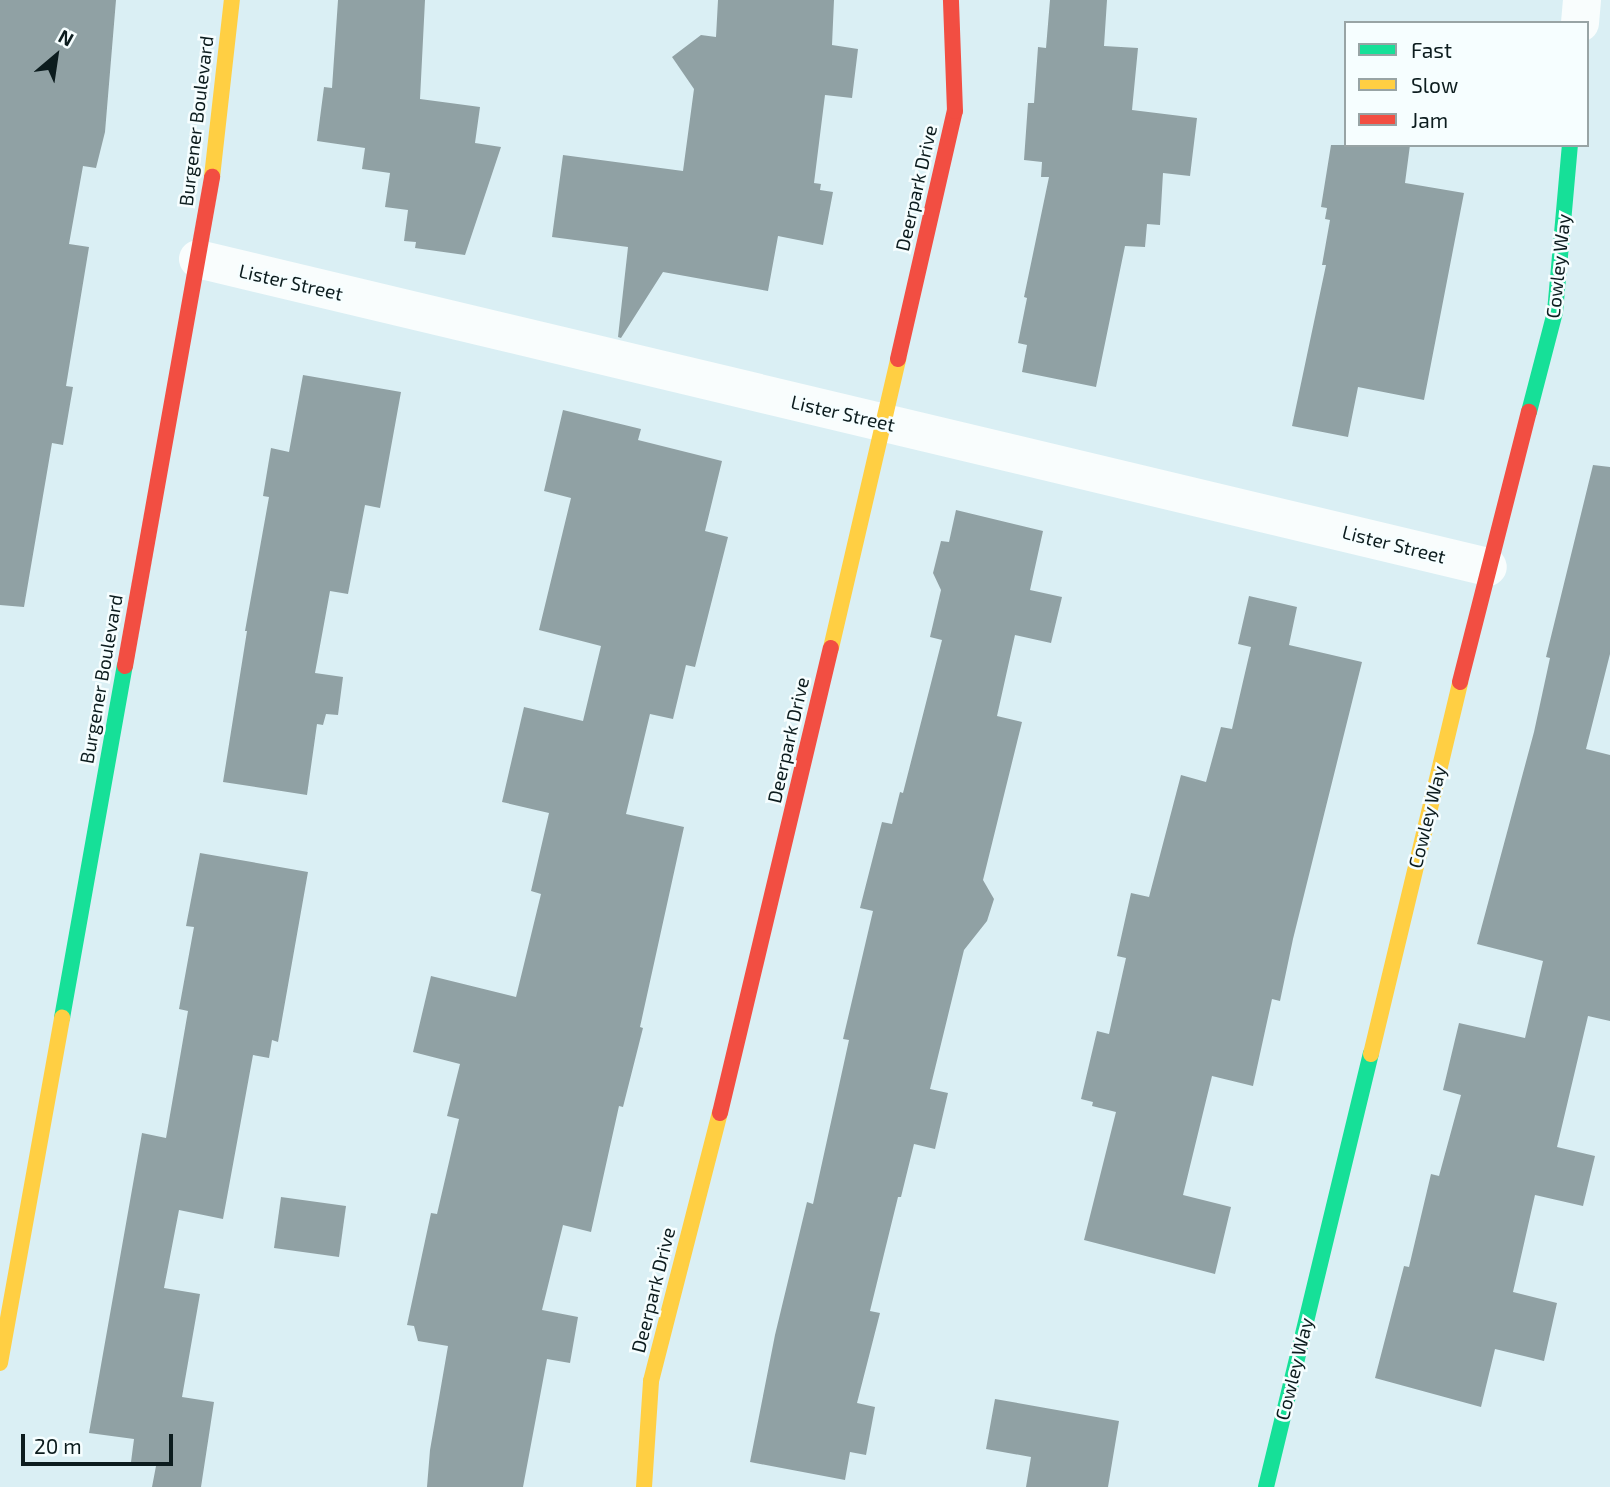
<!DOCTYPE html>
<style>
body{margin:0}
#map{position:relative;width:1610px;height:1487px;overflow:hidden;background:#daeff4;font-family:"Exo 2",sans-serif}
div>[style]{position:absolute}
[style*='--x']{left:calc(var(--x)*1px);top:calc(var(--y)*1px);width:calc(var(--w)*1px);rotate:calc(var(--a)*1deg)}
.building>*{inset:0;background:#90a1a4}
.street>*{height:38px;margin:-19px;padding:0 19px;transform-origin:19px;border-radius:19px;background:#f9fdfd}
.fast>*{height:16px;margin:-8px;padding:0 8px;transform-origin:8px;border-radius:8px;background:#16e098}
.slow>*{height:16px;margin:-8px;padding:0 8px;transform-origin:8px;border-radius:8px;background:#ffcf43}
.jam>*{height:16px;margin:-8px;padding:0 8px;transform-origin:8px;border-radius:8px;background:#f24e42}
span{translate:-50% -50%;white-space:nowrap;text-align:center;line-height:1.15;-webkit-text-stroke:5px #f6feff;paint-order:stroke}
.street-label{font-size:19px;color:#0c1c1e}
.legend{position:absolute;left:1344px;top:21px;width:245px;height:126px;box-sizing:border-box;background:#f6feff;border:2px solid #98a4a5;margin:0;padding:9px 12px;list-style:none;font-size:21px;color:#0c1c1e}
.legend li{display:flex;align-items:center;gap:14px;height:35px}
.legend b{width:35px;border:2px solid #98a4a5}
.north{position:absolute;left:21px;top:21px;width:70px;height:70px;-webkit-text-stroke:5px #f6feff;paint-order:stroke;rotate:29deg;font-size:19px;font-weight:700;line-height:28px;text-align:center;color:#0c1c1e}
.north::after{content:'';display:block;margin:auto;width:24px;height:32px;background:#0c1c1e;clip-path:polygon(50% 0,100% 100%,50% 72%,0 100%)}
.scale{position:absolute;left:21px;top:1434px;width:152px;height:32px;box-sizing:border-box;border:4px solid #0c1c1e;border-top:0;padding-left:9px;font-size:21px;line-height:24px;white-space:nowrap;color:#0c1c1e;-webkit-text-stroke:5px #f6feff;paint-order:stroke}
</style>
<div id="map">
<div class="building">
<div style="clip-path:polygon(0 0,116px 0,105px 132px,96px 168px,83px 166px,69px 244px,89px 247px,66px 386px,73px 387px,63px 445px,52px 443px,24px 607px,0 605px)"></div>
<div style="clip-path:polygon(338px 0,425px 0,420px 99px,480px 107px,475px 143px,501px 147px,465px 255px,415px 248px,416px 242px,404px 241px,408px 210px,385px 207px,390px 173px,362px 169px,365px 148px,317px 141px,324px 87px,332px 88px)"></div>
<div style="clip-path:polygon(718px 0,834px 0,832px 45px,858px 49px,852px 98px,825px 95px,814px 183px,821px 184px,820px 190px,833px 192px,823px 245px,778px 236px,768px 291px,663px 272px,621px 338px,618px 337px,628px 247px,552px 237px,563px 155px,683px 171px,694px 89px,672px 57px,701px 35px,716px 37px)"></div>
<div style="clip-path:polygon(1050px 0,1107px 0,1104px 46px,1138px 48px,1132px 110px,1197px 118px,1190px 176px,1163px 173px,1160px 225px,1147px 224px,1145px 247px,1125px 246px,1096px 387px,1022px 372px,1027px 345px,1018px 343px,1027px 298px,1024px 297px,1049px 177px,1041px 177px,1042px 162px,1024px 160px,1028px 103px,1034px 103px,1038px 47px,1046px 48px)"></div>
<div style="clip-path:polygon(1331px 145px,1410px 145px,1405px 183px,1464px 193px,1424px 400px,1358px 387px,1348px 437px,1292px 426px,1326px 265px,1322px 265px,1330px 220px,1325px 219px,1327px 208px,1321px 207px)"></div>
<div style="clip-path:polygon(303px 375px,401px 392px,380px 508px,365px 505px,348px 594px,330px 591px,315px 673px,343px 677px,338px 715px,326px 714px,323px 725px,317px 724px,307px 795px,223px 782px,247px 631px,245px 631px,269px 497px,263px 496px,271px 448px,289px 452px)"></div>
<div style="clip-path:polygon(563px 410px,641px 429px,638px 440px,722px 461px,705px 531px,728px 537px,695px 667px,686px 665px,673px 719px,650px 714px,626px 814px,684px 827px,640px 1027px,643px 1028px,623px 1107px,619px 1106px,591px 1232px,563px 1225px,542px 1310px,578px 1317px,570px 1363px,547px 1359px,523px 1487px,427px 1487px,430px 1450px,448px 1346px,418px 1341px,414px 1326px,407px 1325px,431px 1213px,437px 1214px,459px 1119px,447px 1116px,460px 1064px,413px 1052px,431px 976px,516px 997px,541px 894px,531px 891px,549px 813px,502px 802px,524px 707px,583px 721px,601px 646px,539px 630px,571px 498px,544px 491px)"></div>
<div style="clip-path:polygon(1593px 465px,1610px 467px,1610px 654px,1586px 749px,1610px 755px,1610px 1021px,1588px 1016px,1557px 1147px,1595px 1156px,1583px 1206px,1535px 1195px,1513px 1292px,1557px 1303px,1544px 1361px,1495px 1349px,1481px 1407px,1375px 1378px,1404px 1266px,1409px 1267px,1431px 1174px,1439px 1176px,1461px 1095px,1443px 1090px,1459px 1023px,1525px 1038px,1543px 961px,1477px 944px,1534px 732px,1550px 658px,1546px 657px)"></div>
<div style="clip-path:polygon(956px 510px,1043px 531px,1030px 590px,1062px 597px,1051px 643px,1015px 635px,997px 716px,1022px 722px,983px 880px,994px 899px,987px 921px,964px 950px,930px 1089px,948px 1093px,935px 1149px,914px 1144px,901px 1197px,898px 1197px,870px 1311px,880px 1313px,857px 1403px,875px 1407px,866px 1455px,850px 1452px,845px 1480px,750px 1462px,775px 1335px,807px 1202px,813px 1204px,849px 1040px,843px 1039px,873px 911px,860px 908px,882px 822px,892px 824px,900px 792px,903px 793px,942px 640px,930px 637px,941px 590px,933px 573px,941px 541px,949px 542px)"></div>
<div style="clip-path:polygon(1249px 596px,1297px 607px,1289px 645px,1362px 662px,1293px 939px,1280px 1001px,1272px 999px,1253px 1086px,1212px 1076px,1183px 1195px,1231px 1207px,1215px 1274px,1084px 1240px,1116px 1112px,1092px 1106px,1093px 1102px,1081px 1099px,1097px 1031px,1109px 1034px,1126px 958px,1117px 956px,1131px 893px,1149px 897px,1181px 775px,1206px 782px,1221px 727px,1232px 729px,1251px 647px,1238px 644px)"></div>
<div style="clip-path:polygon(200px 853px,308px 872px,278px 1042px,272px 1040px,269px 1058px,253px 1055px,223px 1219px,179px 1210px,164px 1288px,200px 1294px,182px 1397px,214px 1402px,201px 1487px,152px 1487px,156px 1466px,131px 1462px,134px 1439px,89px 1433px,142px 1133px,166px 1138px,188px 1011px,179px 1009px,194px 927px,186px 926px)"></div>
<div style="clip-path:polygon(281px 1197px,346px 1206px,339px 1257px,274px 1248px)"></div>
<div style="clip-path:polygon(995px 1399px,1119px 1421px,1108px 1487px,1026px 1487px,1031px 1457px,986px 1449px)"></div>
</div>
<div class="street">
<div style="--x:1580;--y:23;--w:23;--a:-85"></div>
<div style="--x:198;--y:259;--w:1326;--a:13.43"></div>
</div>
<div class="fast">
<div style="--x:1529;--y:412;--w:103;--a:-75.4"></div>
<div style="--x:1555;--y:312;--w:168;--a:-84.9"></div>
<div style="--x:62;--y:1018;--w:358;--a:-79.9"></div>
<div style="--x:1266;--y:1487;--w:446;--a:-76.4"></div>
</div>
<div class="slow">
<div style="--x:212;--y:177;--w:178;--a:-83.6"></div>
<div style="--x:831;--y:648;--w:297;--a:-76.9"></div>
<div style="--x:1371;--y:1054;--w:382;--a:-76.5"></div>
<div style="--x:0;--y:1363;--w:351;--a:-79.8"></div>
<div style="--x:644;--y:1487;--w:106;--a:-86.2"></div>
<div style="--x:651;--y:1381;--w:277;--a:-75.6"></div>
</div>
<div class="jam">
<div style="--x:898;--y:359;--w:254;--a:-77.1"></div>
<div style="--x:955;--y:111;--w:111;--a:-92.1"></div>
<div style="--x:125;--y:666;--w:497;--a:-79.9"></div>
<div style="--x:1460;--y:682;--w:279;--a:-75.7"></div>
<div style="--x:720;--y:1113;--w:478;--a:-76.6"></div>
</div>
<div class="street-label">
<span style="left:196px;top:121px;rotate:-83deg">Burgener Boulevard</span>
<span style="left:916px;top:188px;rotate:-77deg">Deerpark Drive</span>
<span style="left:1558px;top:266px;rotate:-84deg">Cowley Way</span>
<span style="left:291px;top:282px;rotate:13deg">Lister Street</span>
<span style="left:843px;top:413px;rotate:13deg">Lister Street</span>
<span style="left:1394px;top:544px;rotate:14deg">Lister Street</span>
<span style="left:101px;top:679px;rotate:-80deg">Burgener Boulevard</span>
<span style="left:788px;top:740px;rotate:-77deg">Deerpark Drive</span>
<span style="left:1427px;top:817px;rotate:-76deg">Cowley Way</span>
<span style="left:653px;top:1290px;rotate:-76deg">Deerpark Drive</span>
<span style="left:1294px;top:1369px;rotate:-76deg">Cowley Way</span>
</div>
<ul class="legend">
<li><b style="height:9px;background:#16e098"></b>Fast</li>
<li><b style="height:9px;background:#ffcf43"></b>Slow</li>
<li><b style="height:9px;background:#f24e42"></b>Jam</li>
</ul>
<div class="north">N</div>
<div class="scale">20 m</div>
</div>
